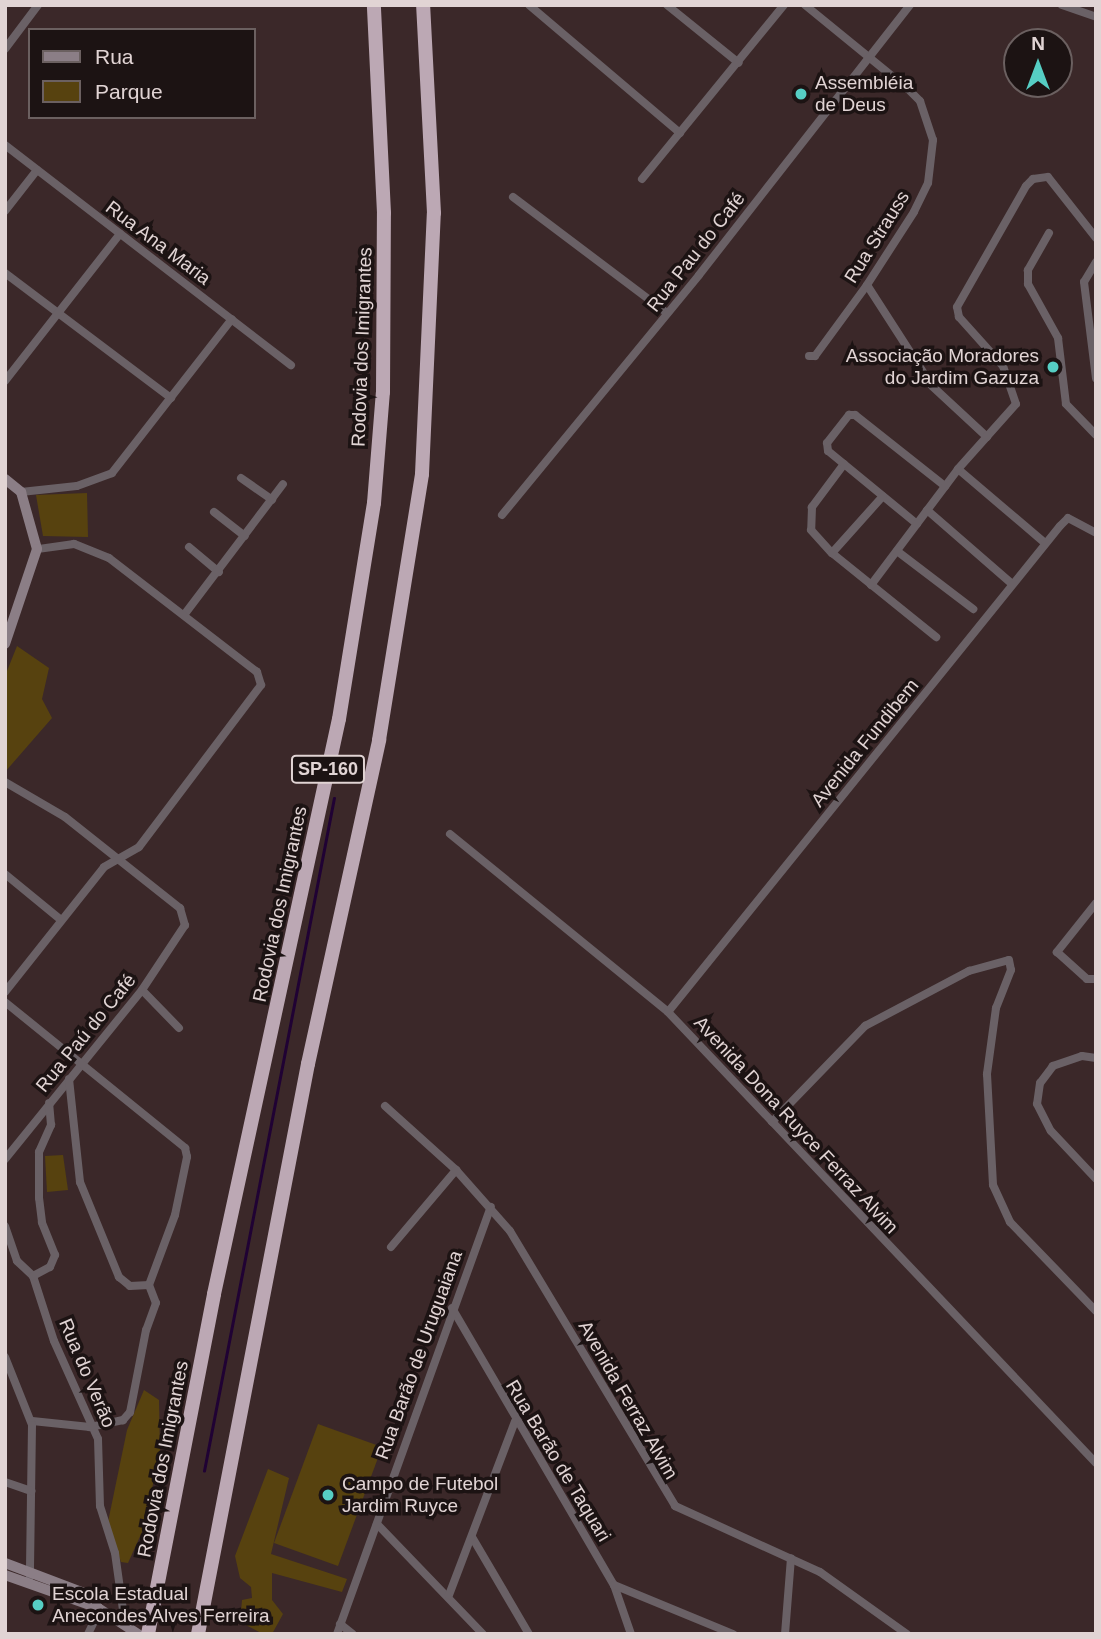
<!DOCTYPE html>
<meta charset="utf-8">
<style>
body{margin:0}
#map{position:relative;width:1101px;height:1639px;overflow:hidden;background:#3b2829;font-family:Helvetica,sans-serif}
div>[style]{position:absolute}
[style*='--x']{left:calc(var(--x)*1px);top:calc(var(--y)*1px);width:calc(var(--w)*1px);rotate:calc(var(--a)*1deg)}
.green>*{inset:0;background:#57420f}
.stream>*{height:2.5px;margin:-1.25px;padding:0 1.25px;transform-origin:1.25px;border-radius:1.25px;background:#200234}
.street>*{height:8px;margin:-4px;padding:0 4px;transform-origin:4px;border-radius:4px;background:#6a6166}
.secondary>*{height:10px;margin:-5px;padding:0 5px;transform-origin:5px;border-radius:5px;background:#8b7e86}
.highway>*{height:14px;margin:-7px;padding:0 7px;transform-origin:7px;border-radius:7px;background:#bca8b4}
.dots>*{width:19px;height:19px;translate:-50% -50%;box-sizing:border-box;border:4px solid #1c1313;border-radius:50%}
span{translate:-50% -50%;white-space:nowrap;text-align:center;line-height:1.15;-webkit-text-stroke:7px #1c1313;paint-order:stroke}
.shield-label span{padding:2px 5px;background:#1c1313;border:2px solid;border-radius:5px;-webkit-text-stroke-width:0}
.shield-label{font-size:18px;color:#e1d4d4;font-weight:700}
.poi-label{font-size:19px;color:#e1d4d4}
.left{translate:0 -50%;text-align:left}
.right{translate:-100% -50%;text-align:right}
.street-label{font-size:19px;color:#e1d4d4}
.frame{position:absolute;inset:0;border:7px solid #e1d4d4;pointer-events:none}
.legend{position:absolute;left:28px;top:28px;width:228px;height:91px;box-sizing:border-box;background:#1c1313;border:2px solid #6b6060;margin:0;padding:9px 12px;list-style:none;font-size:21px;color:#e1d4d4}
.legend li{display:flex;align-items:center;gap:14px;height:35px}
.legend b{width:35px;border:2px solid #6b6060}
.north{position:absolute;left:1003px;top:28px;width:70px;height:70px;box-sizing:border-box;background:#1c1313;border:2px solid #6b6060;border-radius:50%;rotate:0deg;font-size:19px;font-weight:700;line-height:28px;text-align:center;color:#e1d4d4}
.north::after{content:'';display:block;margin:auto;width:24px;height:32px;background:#56cec4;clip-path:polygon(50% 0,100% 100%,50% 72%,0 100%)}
</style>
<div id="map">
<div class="green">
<div style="clip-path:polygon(87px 493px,88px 537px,43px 536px,36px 495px)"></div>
<div style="clip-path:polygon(17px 646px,49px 668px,42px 699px,52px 718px,5px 772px,5px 676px)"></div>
<div style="clip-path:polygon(63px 1155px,68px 1190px,47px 1192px,45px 1156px)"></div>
<div style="clip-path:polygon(144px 1390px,159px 1400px,160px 1454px,142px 1532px,128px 1563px,121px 1562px,108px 1522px,127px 1430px)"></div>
<div style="clip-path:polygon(318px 1424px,382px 1447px,338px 1566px,274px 1543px)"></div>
<div style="clip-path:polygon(268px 1469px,289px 1478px,271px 1554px,347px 1579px,342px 1592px,272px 1573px,272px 1600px,283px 1614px,272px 1634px,263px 1634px,240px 1622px,242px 1600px,252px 1598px,251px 1587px,240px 1578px,235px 1556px)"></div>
</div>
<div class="stream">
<div style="--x:204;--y:1471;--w:685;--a:-79.07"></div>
</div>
<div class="street">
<div style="--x:529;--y:5;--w:198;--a:40.3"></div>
<div style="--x:667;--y:5;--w:92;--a:38.9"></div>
<div style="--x:805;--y:5;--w:133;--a:39.2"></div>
<div style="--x:908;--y:89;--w:17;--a:45"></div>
<div style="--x:920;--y:101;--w:41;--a:71.6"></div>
<div style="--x:933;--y:140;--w:43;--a:96.6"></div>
<div style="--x:928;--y:183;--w:32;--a:116"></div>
<div style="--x:914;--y:212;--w:87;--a:122.8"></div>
<div style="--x:867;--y:285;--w:88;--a:126.2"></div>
<div style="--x:815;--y:356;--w:6;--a:180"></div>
<div style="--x:1062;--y:5;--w:36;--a:19"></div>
<div style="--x:5;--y:49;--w:55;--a:-53.1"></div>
<div style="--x:5;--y:145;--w:361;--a:37.6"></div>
<div style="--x:642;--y:179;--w:225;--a:-50.8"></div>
<div style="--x:513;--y:197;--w:193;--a:37"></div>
<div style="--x:5;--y:211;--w:52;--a:-52"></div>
<div style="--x:1049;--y:233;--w:43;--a:119.6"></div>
<div style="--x:1028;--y:270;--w:14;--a:90"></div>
<div style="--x:1028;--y:284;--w:62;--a:60.9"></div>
<div style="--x:1058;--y:338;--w:66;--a:83.1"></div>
<div style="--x:1066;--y:404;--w:43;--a:45.9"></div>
<div style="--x:1096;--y:262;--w:23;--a:121"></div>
<div style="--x:1084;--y:282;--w:97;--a:82.9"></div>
<div style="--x:5;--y:273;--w:208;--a:37"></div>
<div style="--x:867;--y:285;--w:120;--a:57.2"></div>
<div style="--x:932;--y:386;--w:75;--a:42.8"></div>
<div style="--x:5;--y:381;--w:187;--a:-52"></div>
<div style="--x:844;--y:464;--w:54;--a:126.7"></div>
<div style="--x:812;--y:507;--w:23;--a:92"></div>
<div style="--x:811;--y:530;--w:31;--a:48"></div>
<div style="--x:832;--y:553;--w:134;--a:38.9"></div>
<div style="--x:958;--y:469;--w:114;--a:40.4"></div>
<div style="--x:241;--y:478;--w:38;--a:35"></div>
<div style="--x:21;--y:492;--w:56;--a:-6.1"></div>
<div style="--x:77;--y:486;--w:37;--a:-20"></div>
<div style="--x:112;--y:473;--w:195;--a:-52.1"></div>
<div style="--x:927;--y:510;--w:113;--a:41"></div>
<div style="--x:214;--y:512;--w:39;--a:38"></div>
<div style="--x:502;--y:515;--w:310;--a:-50.6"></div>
<div style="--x:699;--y:275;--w:343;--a:-52"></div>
<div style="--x:917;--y:524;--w:115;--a:-140.6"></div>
<div style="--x:828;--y:451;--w:8;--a:-97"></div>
<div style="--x:827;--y:443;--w:36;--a:-52"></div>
<div style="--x:849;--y:415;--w:6;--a:0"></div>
<div style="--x:855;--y:415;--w:115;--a:38.3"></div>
<div style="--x:189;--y:547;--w:39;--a:40"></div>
<div style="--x:897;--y:551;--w:96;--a:37.3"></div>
<div style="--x:832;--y:553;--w:76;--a:-48.2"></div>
<div style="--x:871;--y:585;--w:145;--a:-53.1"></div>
<div style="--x:958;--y:469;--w:87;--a:-48.3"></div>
<div style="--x:1016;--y:404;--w:40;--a:-108.9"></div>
<div style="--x:1003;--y:366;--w:66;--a:-131.9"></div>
<div style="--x:959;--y:317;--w:10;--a:-101"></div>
<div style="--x:957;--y:307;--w:139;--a:-60.3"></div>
<div style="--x:1026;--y:186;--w:10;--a:-45"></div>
<div style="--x:1033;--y:179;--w:15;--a:-8"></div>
<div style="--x:1048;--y:177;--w:78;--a:51.8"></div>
<div style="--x:184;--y:615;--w:164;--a:-52.9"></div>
<div style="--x:5;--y:782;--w:69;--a:30.3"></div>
<div style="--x:65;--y:817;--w:147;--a:38.4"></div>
<div style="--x:180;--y:908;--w:18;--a:74"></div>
<div style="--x:185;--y:925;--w:78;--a:123.5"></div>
<div style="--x:142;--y:990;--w:218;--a:129"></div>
<div style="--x:450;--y:834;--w:281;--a:39.2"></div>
<div style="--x:668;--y:1012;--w:622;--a:46.5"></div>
<div style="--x:5;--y:874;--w:72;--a:39.4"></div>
<div style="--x:1096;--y:903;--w:63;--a:128.5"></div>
<div style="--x:1057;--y:952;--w:40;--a:42"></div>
<div style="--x:1087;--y:979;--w:9;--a:0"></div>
<div style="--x:142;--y:990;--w:53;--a:45.8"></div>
<div style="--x:5;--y:992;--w:159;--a:-51.6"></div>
<div style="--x:104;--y:867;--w:40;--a:-29.7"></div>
<div style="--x:139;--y:847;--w:203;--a:-53"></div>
<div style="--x:261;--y:685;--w:14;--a:-107"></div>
<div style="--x:257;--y:672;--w:187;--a:-142.4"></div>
<div style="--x:109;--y:558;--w:38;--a:-158"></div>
<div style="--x:74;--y:544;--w:37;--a:172"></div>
<div style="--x:5;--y:1002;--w:232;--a:39"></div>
<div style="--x:185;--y:1148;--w:9;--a:77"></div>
<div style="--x:187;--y:1157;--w:59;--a:101.7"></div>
<div style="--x:175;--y:1215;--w:75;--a:110.4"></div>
<div style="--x:149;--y:1285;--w:19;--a:69"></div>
<div style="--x:156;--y:1303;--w:29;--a:110"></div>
<div style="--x:146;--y:1330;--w:84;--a:101"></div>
<div style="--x:130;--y:1412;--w:11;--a:131"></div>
<div style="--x:123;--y:1420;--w:34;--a:168"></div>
<div style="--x:90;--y:1427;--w:58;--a:-174.1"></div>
<div style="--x:668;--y:1012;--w:624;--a:-51.11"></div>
<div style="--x:1060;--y:526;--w:11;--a:-45"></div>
<div style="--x:1068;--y:518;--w:32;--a:28"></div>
<div style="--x:1096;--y:1058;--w:14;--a:-172"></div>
<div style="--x:1082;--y:1056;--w:31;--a:161"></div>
<div style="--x:1053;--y:1066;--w:21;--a:127"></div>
<div style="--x:1040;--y:1083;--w:21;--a:98"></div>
<div style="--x:1037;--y:1104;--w:30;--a:63"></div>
<div style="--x:1051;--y:1131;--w:66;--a:46.8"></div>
<div style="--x:69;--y:1079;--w:104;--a:83.9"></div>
<div style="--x:80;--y:1182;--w:103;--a:67.7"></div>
<div style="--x:119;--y:1277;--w:14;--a:39"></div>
<div style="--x:130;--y:1286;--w:19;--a:-3"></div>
<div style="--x:385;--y:1106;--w:96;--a:42"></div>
<div style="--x:456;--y:1170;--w:81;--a:48.5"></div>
<div style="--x:510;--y:1231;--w:321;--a:59"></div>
<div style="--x:675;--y:1506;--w:159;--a:24.5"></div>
<div style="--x:820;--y:1572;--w:107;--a:35.5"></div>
<div style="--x:772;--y:1122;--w:134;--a:-45.9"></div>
<div style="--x:865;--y:1026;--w:118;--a:-27.9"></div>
<div style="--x:969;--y:971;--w:41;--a:-15.4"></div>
<div style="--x:1009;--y:960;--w:10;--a:79"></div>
<div style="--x:1011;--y:970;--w:41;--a:111.5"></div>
<div style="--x:996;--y:1008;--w:67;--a:97.8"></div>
<div style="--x:987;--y:1074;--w:111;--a:86.9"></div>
<div style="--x:993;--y:1185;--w:41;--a:65.3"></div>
<div style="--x:1010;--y:1222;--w:124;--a:46"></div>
<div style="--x:5;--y:1226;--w:37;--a:71"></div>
<div style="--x:17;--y:1261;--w:22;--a:43"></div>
<div style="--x:33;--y:1276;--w:68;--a:72.1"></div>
<div style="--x:54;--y:1341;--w:107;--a:65.8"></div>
<div style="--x:98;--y:1439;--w:67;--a:88.3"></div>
<div style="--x:100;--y:1506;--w:49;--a:72.3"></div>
<div style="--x:115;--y:1553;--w:72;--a:82"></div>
<div style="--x:391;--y:1247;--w:101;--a:-49.8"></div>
<div style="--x:33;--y:1276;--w:19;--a:-28"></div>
<div style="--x:50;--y:1267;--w:13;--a:-67"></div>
<div style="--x:55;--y:1255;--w:35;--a:-112"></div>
<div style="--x:42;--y:1222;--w:24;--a:-97"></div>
<div style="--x:39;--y:1198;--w:46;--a:-90"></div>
<div style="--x:39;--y:1152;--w:30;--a:-66"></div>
<div style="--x:51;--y:1125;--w:22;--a:-95"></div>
<div style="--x:452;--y:1308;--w:321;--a:59.7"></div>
<div style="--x:614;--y:1585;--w:52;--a:70.9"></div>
<div style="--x:5;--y:1357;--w:73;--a:68.3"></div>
<div style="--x:32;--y:1425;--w:152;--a:90.8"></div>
<div style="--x:5;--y:1482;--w:28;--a:19"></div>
<div style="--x:377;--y:1524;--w:153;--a:46.1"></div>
<div style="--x:472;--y:1537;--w:113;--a:59.6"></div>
<div style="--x:614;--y:1585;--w:129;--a:22.4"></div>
<div style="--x:449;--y:1595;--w:186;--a:-69.2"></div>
<div style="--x:340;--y:1624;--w:16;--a:38"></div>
<div style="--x:88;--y:1634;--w:28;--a:-64"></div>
<div style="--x:337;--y:1634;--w:454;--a:-70.2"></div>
<div style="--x:785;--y:1634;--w:76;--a:-85.5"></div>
</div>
<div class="secondary">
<div style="--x:5;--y:479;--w:21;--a:39"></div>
<div style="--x:21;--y:492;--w:59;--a:74.3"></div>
<div style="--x:37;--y:549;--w:100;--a:108.6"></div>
<div style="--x:5;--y:1563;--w:88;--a:20.7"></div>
<div style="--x:87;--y:1594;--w:18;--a:52"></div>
<div style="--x:5;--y:1575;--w:99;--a:19.5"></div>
<div style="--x:98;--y:1608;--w:48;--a:33"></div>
</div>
<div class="highway">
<div style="--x:148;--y:1634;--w:346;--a:-79"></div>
<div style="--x:214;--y:1294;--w:588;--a:-77.74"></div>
<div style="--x:339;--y:719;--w:219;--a:-80.8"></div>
<div style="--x:374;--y:503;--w:111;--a:-85.4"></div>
<div style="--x:383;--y:392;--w:179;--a:-89.7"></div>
<div style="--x:384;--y:213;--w:208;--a:-92.8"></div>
<div style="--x:198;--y:1634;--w:581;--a:-79.08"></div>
<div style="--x:308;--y:1064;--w:332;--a:-77.6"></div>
<div style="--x:379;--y:740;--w:269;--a:-80.8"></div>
<div style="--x:422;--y:474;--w:261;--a:-87.4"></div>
<div style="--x:434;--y:213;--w:208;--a:-93"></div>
</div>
<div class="dots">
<div style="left:801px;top:94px;background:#56cec4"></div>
<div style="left:1053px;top:367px;background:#56cec4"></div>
<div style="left:328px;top:1495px;background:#56cec4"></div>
<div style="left:38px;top:1605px;background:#56cec4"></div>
</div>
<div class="shield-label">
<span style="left:328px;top:769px">SP-160</span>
</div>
<div class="poi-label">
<span class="left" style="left:815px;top:94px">Assembléia<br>de Deus</span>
<span class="right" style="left:1039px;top:367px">Associação Moradores<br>do Jardim Gazuza</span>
<span class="left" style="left:342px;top:1495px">Campo de Futebol<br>Jardim Ruyce</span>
<span class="left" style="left:52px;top:1605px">Escola Estadual<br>Anecondes Alves Ferreira</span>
</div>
<div class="street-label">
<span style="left:877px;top:237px;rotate:-58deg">Rua Strauss</span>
<span style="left:158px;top:243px;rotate:37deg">Rua Ana Maria</span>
<span style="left:696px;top:252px;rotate:-52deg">Rua Pau do Café</span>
<span style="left:362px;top:347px;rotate:-88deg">Rodovia dos Imigrantes</span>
<span style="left:865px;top:743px;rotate:-51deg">Avenida Fundibem</span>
<span style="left:280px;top:904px;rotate:-78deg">Rodovia dos Imigrantes</span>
<span style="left:86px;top:1033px;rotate:-51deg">Rua Paú do Café</span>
<span style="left:796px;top:1125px;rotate:47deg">Avenida Dona Ruyce Ferraz Alvim</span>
<span style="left:419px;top:1355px;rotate:-70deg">Rua Barão de Uruguaiana</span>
<span style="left:87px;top:1373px;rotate:67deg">Rua do Verão</span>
<span style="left:628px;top:1400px;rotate:60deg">Avenida Ferraz Alvim</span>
<span style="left:163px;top:1459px;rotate:-79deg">Rodovia dos Imigrantes</span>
<span style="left:558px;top:1461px;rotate:59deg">Rua Barão de Taquari</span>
</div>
<div class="frame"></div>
<ul class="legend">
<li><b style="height:9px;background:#8b7e86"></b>Rua</li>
<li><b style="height:19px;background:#57420f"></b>Parque</li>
</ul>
<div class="north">N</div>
</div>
